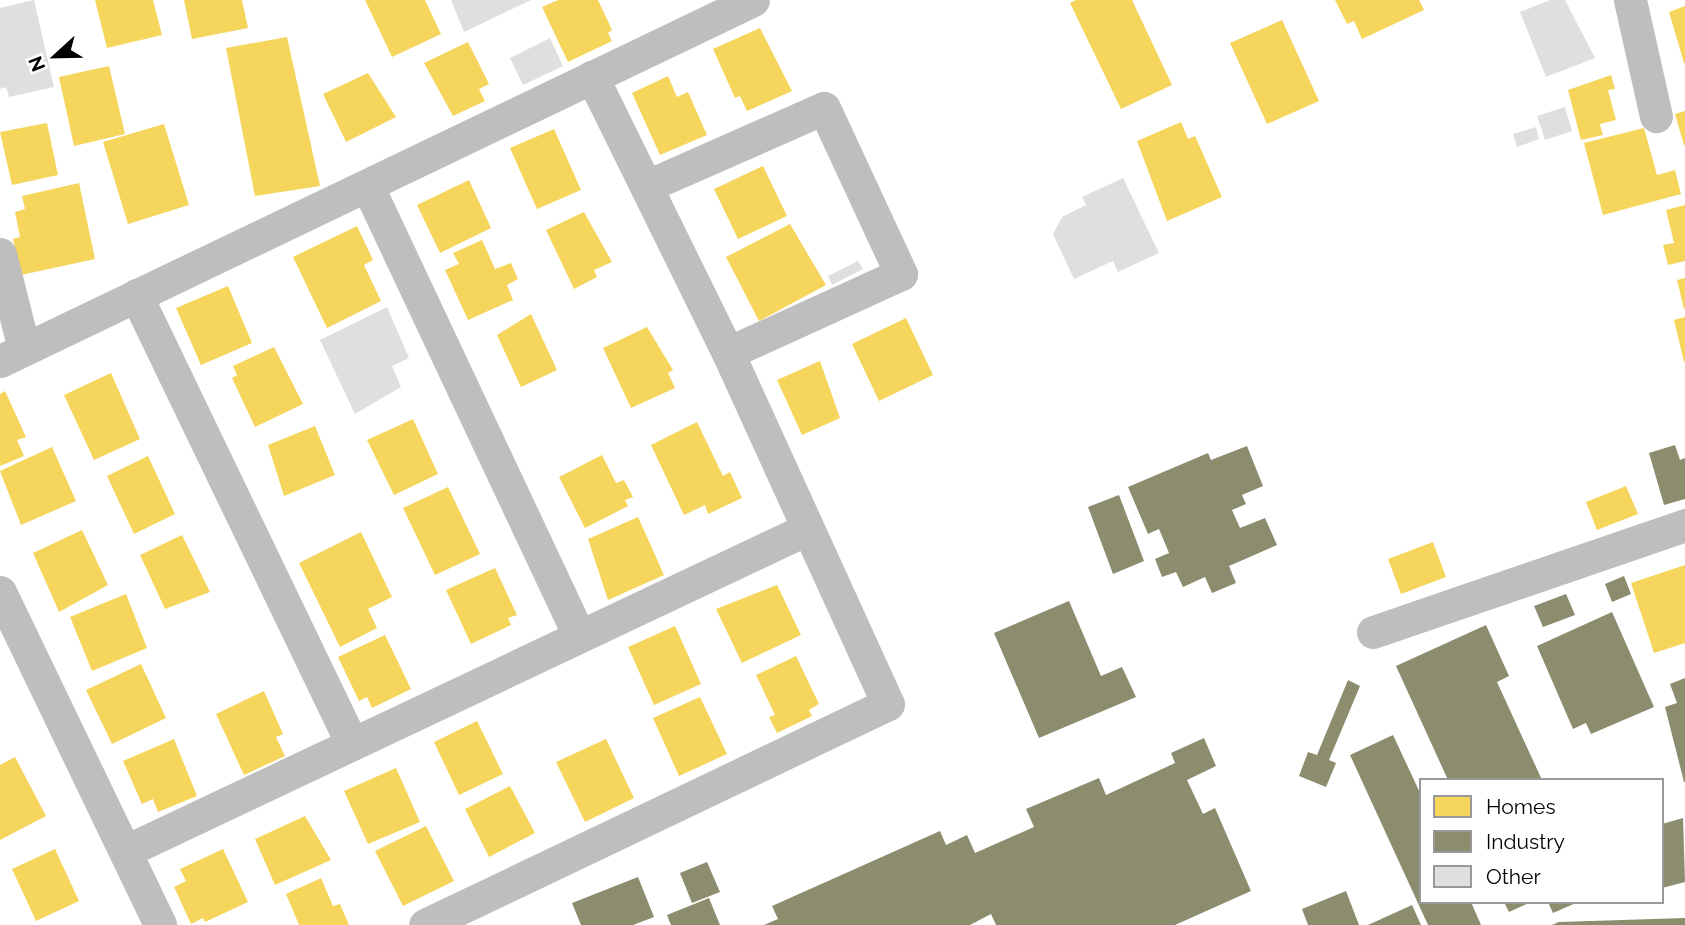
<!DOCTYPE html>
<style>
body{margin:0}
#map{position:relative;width:1685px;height:925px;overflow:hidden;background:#fff;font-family:Raleway,sans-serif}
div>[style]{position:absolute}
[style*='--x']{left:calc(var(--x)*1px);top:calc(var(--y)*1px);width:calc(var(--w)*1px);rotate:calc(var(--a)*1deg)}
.homes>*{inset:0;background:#f6d55c}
.industry>*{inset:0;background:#8c8c6e}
.building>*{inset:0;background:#dfdfdf}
.minor>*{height:33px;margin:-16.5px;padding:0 16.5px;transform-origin:16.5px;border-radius:16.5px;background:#bebebe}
span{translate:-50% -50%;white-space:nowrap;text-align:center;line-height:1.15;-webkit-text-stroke:7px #fff;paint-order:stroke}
.legend{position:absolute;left:1419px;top:778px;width:245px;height:126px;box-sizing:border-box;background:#fff;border:2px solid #999;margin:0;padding:9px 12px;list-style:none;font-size:21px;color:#000}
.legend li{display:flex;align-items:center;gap:14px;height:35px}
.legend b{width:35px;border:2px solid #999}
.north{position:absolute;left:21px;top:21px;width:70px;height:70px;-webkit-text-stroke:5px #fff;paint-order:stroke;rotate:248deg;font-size:19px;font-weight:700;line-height:28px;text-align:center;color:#000}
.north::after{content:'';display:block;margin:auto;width:24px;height:32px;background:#000;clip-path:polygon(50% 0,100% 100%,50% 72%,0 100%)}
</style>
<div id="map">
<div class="homes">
<div style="clip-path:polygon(95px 0,153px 0,162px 35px,107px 48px)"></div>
<div style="clip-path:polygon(184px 0,242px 0,248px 28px,192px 39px)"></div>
<div style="clip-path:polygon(365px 0,425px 0,441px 34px,392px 57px)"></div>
<div style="clip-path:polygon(558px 0,598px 0,612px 30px,608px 33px,612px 41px,568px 62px,542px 7px)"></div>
<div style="clip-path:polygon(1076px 0,1132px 0,1172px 85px,1121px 109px,1070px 3px)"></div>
<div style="clip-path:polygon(1335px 0,1419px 0,1424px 10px,1362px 39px,1354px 21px,1347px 24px)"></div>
<div style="clip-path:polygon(1685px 6px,1685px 63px,1684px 63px,1669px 12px)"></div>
<div style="clip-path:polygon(1282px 20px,1319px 101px,1267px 124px,1230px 43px)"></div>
<div style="clip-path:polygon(760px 28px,792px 91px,747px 111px,740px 96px,735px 98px,713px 49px)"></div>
<div style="clip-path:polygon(287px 37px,320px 186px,255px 196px,226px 48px)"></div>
<div style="clip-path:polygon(468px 42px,489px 84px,479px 89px,485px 101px,453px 116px,424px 63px)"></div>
<div style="clip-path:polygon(109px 66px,125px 134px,74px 146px,59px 77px)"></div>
<div style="clip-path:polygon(368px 73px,396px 117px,346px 142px,323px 94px)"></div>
<div style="clip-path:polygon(1611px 75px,1615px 89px,1608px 90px,1616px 120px,1600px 124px,1603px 135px,1581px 140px,1568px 90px)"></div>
<div style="clip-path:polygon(668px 76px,677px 97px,688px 92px,707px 135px,660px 155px,632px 93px)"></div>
<div style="clip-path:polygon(1685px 111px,1685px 145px,1684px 145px,1675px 114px)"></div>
<div style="clip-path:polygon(1181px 122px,1188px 139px,1195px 136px,1222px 197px,1167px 221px,1137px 141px)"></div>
<div style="clip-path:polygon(47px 123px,58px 175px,12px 185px,0 132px)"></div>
<div style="clip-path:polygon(164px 124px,189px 205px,128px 224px,103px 142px)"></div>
<div style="clip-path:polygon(1644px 128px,1657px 175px,1675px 170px,1681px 194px,1603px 215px,1584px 143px)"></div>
<div style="clip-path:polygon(554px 129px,581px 190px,537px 209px,510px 148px)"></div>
<div style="clip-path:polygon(763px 166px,787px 216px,738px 239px,714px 189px)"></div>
<div style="clip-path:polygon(469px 180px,491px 228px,440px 253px,417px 205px)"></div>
<div style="clip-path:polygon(79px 183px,95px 259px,21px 275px,13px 239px,20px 237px,15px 212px,25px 209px,22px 196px)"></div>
<div style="clip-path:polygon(1685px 205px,1685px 261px,1668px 265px,1663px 245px,1674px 243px,1666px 210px)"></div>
<div style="clip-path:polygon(584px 212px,612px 262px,594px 270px,597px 277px,574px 289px,546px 230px)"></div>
<div style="clip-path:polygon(790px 224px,826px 285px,759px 321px,726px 257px)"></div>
<div style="clip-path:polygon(357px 226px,373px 260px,364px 265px,381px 301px,327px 328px,293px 257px)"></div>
<div style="clip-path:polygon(482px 240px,495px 269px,511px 263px,518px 279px,507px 285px,513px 300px,468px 320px,445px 270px,459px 264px,453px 253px)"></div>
<div style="clip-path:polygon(1685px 278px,1685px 308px,1684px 309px,1677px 280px)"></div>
<div style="clip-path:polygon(228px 286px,252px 343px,201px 365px,176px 308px)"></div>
<div style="clip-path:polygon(531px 314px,557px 370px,521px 387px,497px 335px)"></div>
<div style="clip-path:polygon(1685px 317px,1685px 362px,1684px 362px,1674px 320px)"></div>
<div style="clip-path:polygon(906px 318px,933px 375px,879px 401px,852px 344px)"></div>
<div style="clip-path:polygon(647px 327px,673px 370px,668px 373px,675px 388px,631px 408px,603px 348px)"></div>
<div style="clip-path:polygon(274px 347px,303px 404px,255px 427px,232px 378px,237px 375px,233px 366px)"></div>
<div style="clip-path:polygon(820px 361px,840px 418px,802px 435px,777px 380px)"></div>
<div style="clip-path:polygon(111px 373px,140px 439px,94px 460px,64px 395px)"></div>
<div style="clip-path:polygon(5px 391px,26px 437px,17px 440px,24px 456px,0 466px,0 394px)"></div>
<div style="clip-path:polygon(413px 419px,438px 474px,394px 495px,367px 440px)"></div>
<div style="clip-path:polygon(697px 422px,723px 476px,730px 472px,742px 498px,708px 514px,705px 505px,684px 515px,651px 445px)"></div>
<div style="clip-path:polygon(315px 426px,335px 475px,284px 496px,268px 445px)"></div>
<div style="clip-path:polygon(52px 447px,76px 501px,21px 525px,0 471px)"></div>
<div style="clip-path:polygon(602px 455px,616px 483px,624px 480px,633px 497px,625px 500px,628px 506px,585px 528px,559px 477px)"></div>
<div style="clip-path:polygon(148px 456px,175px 514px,134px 534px,107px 476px)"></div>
<div style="clip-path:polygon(1626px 486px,1638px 514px,1597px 530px,1586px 502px)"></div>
<div style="clip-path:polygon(448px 487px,480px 554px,435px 575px,403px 508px)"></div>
<div style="clip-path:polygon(638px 517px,664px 575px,608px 600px,588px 539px)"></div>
<div style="clip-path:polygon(82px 530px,108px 585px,59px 612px,33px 553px)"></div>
<div style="clip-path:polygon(361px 532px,392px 597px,368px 609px,377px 628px,340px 647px,299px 563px)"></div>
<div style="clip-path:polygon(182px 535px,210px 592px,165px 609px,140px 555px)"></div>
<div style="clip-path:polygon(1433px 542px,1446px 577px,1401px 594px,1388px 559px)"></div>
<div style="clip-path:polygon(1685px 565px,1685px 643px,1654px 653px,1631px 583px)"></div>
<div style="clip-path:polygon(495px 568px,517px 615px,508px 618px,511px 625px,471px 644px,446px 590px)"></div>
<div style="clip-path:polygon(777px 585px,801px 635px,742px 663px,716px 609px)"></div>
<div style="clip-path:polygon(126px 594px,147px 648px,92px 671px,70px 617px)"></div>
<div style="clip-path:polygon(675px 626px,701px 684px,654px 705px,628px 647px)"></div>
<div style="clip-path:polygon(385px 635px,411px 689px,372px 708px,367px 697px,359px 701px,338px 657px)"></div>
<div style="clip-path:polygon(796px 656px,819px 704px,809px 710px,812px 716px,777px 733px,769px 717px,775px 715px,756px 675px)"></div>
<div style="clip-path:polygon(141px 664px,166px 718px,112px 744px,86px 690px)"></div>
<div style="clip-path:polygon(264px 691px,283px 734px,276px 737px,285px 756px,244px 775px,216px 714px)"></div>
<div style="clip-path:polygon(700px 697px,727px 754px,679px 776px,653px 718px)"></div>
<div style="clip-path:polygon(477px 721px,503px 774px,459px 795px,434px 742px)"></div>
<div style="clip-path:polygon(174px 739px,197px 796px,158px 812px,153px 799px,142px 804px,123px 761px)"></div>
<div style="clip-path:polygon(606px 739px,634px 798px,585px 822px,556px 762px)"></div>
<div style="clip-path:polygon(15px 757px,46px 816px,0 840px,0 765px)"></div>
<div style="clip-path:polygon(396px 768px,420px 822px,368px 844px,344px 791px)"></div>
<div style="clip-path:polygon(510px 786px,535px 833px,489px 857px,465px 809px)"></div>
<div style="clip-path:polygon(305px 816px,331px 860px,275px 885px,255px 839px)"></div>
<div style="clip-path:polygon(426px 826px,454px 881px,403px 906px,375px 851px)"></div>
<div style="clip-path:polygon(55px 849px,79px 901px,36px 921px,12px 869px)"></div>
<div style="clip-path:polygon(223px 849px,248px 902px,205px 922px,203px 918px,191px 924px,174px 887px,186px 881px,180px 869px)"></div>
<div style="clip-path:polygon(321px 878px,333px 906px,340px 904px,349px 925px,299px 925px,286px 894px)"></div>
</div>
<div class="industry">
<div style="clip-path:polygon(1675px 445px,1680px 460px,1685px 458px,1685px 499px,1664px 505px,1649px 453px)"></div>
<div style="clip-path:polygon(1247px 446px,1263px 486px,1242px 495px,1246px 504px,1232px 510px,1240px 528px,1265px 518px,1277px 545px,1229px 566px,1236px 583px,1212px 593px,1205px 577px,1183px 587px,1176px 572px,1162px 577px,1155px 559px,1169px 553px,1159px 529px,1148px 534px,1128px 487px,1208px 453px,1211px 460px)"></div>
<div style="clip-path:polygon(1119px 495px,1144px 561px,1113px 574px,1088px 507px)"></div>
<div style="clip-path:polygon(1624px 576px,1631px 594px,1612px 602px,1605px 584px)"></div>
<div style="clip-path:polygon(1566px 594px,1575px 615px,1543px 627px,1534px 606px)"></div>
<div style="clip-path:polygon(1069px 601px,1101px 676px,1122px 667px,1136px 697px,1039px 738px,994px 633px)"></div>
<div style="clip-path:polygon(1612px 612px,1654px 707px,1591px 734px,1586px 723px,1573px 729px,1537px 646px)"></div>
<div style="clip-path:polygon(1486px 625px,1509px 676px,1497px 682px,1542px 780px,1448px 780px,1396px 666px)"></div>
<div style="clip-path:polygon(1685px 678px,1685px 782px,1684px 782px,1665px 707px,1677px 703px,1670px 684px)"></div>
<div style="clip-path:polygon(1348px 680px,1360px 686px,1329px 760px,1336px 763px,1326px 787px,1299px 776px,1308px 752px,1317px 755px)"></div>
<div style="clip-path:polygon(1393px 735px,1421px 795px,1421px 902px,1471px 902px,1481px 925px,1428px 925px,1350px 755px)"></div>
<div style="clip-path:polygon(1204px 738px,1216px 766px,1187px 780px,1203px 814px,1215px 808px,1251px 891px,1175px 925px,996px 925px,991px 914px,970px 925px,764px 925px,778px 919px,772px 906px,940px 831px,946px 845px,967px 835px,975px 853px,1034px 827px,1026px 809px,1099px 778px,1106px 795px,1175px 763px,1171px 753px)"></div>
<div style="clip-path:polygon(1683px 818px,1685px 882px,1662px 888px,1662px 824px)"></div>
<div style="clip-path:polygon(707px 862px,720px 892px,692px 903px,680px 873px)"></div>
<div style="clip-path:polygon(638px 877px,654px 917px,633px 925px,581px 925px,572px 903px)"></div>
<div style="clip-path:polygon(1346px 891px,1359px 925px,1308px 925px,1302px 909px)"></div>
<div style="clip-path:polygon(709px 898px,720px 925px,671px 925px,667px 915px)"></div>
<div style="clip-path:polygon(1504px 902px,1531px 902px,1509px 912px)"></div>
<div style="clip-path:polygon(1548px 902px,1578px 902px,1553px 913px)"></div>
<div style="clip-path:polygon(1412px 905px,1421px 925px,1368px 925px)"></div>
<div style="clip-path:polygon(1685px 918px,1685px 925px,1552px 925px,1559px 922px)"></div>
</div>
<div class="building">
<div style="clip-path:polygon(34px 0,54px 87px,9px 97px,6px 87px,0 89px,0 8px)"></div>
<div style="clip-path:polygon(451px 0,531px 0,464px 32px)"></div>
<div style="clip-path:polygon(1550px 0,1565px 0,1595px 58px,1546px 77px,1520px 12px)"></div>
<div style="clip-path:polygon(550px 38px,563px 66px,523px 85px,510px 58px)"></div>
<div style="clip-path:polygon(1565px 107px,1572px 131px,1545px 140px,1537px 116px)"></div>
<div style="clip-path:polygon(1536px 127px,1539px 139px,1517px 147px,1513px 134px)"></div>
<div style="clip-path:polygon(1123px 178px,1159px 253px,1118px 272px,1113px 261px,1074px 279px,1053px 234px,1062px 217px,1086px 205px,1082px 197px)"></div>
<div style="clip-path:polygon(858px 261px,863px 269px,832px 285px,828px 276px)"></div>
<div style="clip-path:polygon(387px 307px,409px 358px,392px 366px,401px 387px,355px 414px,320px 340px)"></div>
</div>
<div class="minor">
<div style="--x:1630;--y:0;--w:119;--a:77.4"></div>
<div style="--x:647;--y:186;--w:193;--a:-23.8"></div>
<div style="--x:824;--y:108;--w:183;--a:65.1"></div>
<div style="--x:901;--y:274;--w:190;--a:155.5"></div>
<div style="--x:368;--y:187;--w:494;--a:64.8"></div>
<div style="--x:0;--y:254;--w:98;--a:75.8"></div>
<div style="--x:136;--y:295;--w:498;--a:64.3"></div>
<div style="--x:0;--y:361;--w:835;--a:-25.61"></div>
<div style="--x:0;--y:592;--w:369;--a:64.3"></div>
<div style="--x:1373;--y:632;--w:330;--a:-18.9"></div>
<div style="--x:126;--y:851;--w:753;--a:-25.31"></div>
<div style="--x:425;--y:925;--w:513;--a:-25.52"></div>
<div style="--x:888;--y:704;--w:386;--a:-114.5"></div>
<div style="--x:728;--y:353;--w:308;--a:-116.2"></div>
</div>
<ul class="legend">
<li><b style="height:19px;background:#f6d55c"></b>Homes</li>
<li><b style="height:19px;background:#8c8c6e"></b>Industry</li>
<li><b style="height:19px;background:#dfdfdf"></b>Other</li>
</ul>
<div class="north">N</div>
</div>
